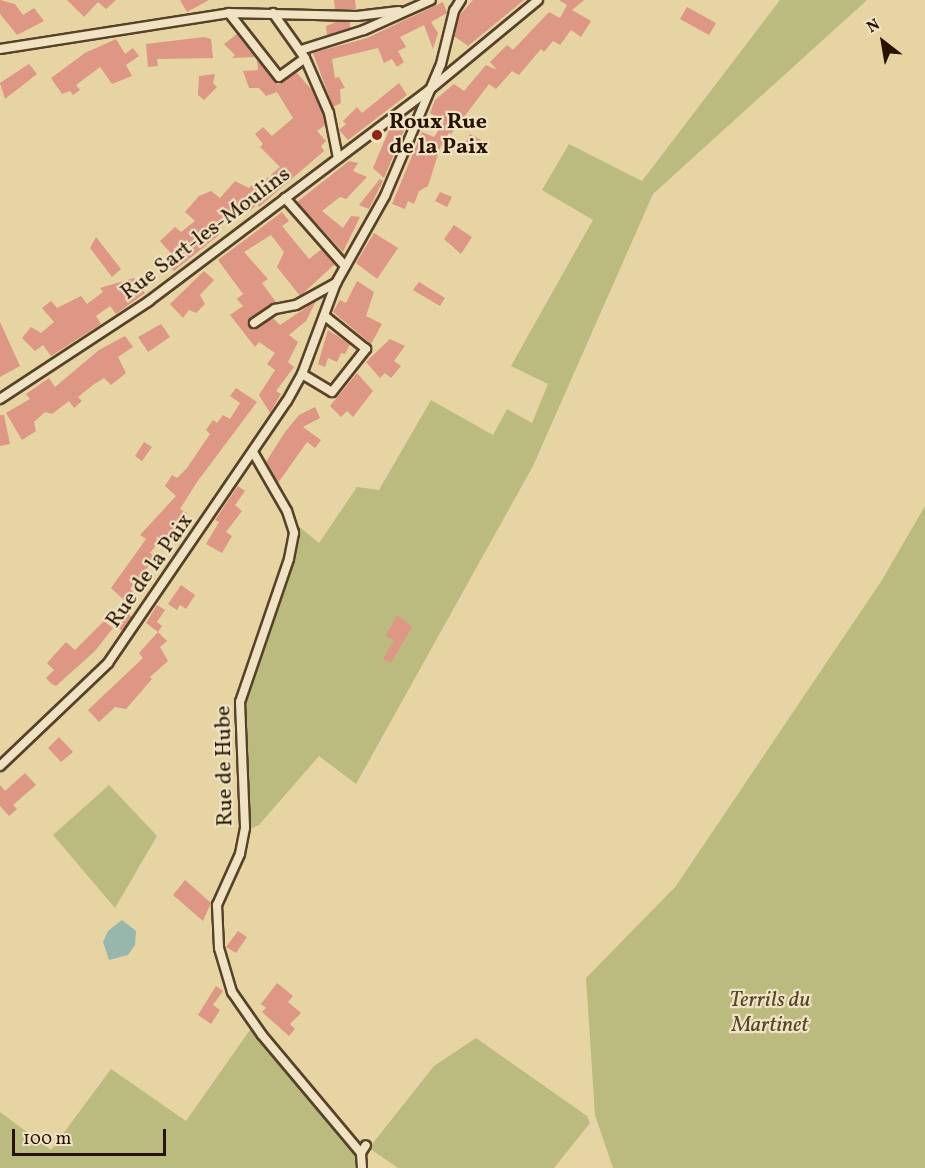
<!DOCTYPE html>
<style>
body{margin:0}
#map{position:relative;width:925px;height:1168px;overflow:hidden;background:#e6d4a2;font-family:Vollkorn,serif}
div>[style]{position:absolute}
[style*='--x']{left:calc(var(--x)*1px);top:calc(var(--y)*1px);width:calc(var(--w)*1px);rotate:calc(var(--a)*1deg)}
.green>*{inset:0;background:#bbbb80}
.water>*{inset:0;background:#97b7ac}
.building>*{inset:0;background:#de9784}
.roads{filter:drop-shadow(2px 0 #574229) drop-shadow(-2px 0 #574229) drop-shadow(0 2px #574229) drop-shadow(0 -2px #574229)}
.street>*{height:8px;margin:-4px;padding:0 4px;transform-origin:4px;border-radius:4px;background:#efe3c3}
.dots>*{width:16px;height:16px;translate:-50% -50%;box-sizing:border-box;border:3px solid #efe3c3;border-radius:50%}
span{translate:-50% -50%;white-space:nowrap;text-align:center;line-height:1.15;-webkit-text-stroke:4.5px #efe3c3;paint-order:stroke}
.poi-label{font-size:22px;color:#271201;font-weight:700}
.left{translate:0 -50%;text-align:left}
.street-label{font-size:22px;color:#271201}
.park-label{font-size:22px;color:#534527;font-style:italic}
.north{position:absolute;left:853px;top:12px;width:60px;height:60px;-webkit-text-stroke:4px #efe3c3;paint-order:stroke;rotate:329deg;font-size:16px;font-weight:700;line-height:24px;text-align:center;color:#271201}
.north::after{content:'';display:block;margin:auto;width:21px;height:27px;background:#271201;clip-path:polygon(50% 0,100% 100%,50% 72%,0 100%)}
.scale{position:absolute;left:12px;top:1129px;width:154px;height:27px;box-sizing:border-box;border:3px solid #271201;border-top:0;padding-left:8px;font-size:18px;line-height:21px;white-space:nowrap;color:#271201;-webkit-text-stroke:4px #efe3c3;paint-order:stroke}
</style>
<div id="map">
<div class="green">
<div style="clip-path:polygon(780px 0,867px 0,653px 194px,533px 466px,356px 784px,319px 756px,259px 825px,248px 830px,244px 696px,299px 535px,297px 525px,319px 543px,357px 487px,379px 490px,431px 400px,493px 435px,507px 409px,532px 423px,548px 384px,511px 366px,593px 220px,542px 190px,569px 144px,642px 181px)"></div>
<div style="clip-path:polygon(925px 506px,925px 1168px,613px 1168px,595px 1115px,586px 978px,676px 886px,882px 580px)"></div>
<div style="clip-path:polygon(109px 785px,157px 836px,115px 908px,53px 835px)"></div>
<div style="clip-path:polygon(252px 1027px,356px 1153px,358px 1168px,0 1168px,0 1112px,51px 1150px,111px 1069px,186px 1121px)"></div>
<div style="clip-path:polygon(476px 1038px,587px 1116px,590px 1123px,554px 1168px,398px 1168px,369px 1148px,434px 1066px)"></div>
</div>
<div class="water">
<div style="clip-path:polygon(122px 920px,136px 931px,135px 945px,128px 955px,109px 960px,103px 942px,108px 931px)"></div>
</div>
<div class="building">
<div style="clip-path:polygon(0 0,15px 4px,23px 15px,34px 8px,44px 21px,17px 35px,0 14px)"></div>
<div style="clip-path:polygon(67px 0,116px 0,106px 9px,98px 2px,84px 17px)"></div>
<div style="clip-path:polygon(180px 0,209px 0,187px 12px)"></div>
<div style="clip-path:polygon(334px 0,355px 0,356px 9px,335px 9px)"></div>
<div style="clip-path:polygon(473px 0,524px 0,468px 46px,454px 36px,459px 16px)"></div>
<div style="clip-path:polygon(559px 0,584px 0,572px 10px,591px 21px,581px 37px,571px 30px,560px 45px,553px 41px,544px 52px,541px 49px,519px 75px,512px 71px,496px 89px,489px 84px,448px 138px,454px 142px,449px 150px,441px 145px,428px 186px,419px 191px,414px 204px,408px 201px,405px 209px,392px 204px,422px 132px,434px 137px,444px 122px,430px 113px,435px 100px,454px 84px,464px 91px,486px 65px,497px 70px,490px 62px,507px 45px,513px 50px,549px 12px,560px 18px,567px 5px)"></div>
<div style="clip-path:polygon(443px 2px,447px 13px,431px 22px,438px 33px,433px 49px,424px 25px,400px 37px,406px 47px,398px 51px,404px 62px,397px 67px,392px 59px,384px 63px,378px 48px,332px 59px,335px 78px,339px 77px,345px 88px,340px 89px,341px 103px,333px 107px,313px 53px,367px 38px)"></div>
<div style="clip-path:polygon(687px 7px,716px 23px,709px 35px,680px 19px)"></div>
<div style="clip-path:polygon(336px 22px,350px 22px,350px 28px,327px 35px,326px 26px)"></div>
<div style="clip-path:polygon(237px 34px,249px 50px,255px 57px,232px 58px,235px 55px,224px 44px)"></div>
<div style="clip-path:polygon(204px 37px,211px 39px,213px 58px,157px 59px,158px 66px,148px 67px,146px 44px)"></div>
<div style="clip-path:polygon(116px 39px,125px 54px,133px 48px,139px 56px,126px 65px,132px 76px,112px 84px,100px 67px,76px 85px,80px 90px,73px 95px,70px 91px,62px 94px,51px 78px,85px 53px)"></div>
<div style="clip-path:polygon(257px 59px,278px 85px,296px 72px,312px 90px,323px 115px,325px 125px,317px 131px,326px 141px,321px 146px,324px 151px,259px 207px,257px 204px,250px 211px,244px 204px,216px 230px,219px 235px,174px 271px,168px 264px,175px 258px,160px 241px,175px 227px,181px 232px,195px 221px,185px 212px,199px 196px,211px 191px,220px 198px,235px 181px,249px 188px,254px 183px,258px 186px,280px 167px,260px 147px,263px 144px,255px 134px,263px 127px,272px 136px,293px 118px,277px 92px,266px 96px,259px 88px,249px 88px,243px 71px,258px 70px)"></div>
<div style="clip-path:polygon(29px 64px,37px 74px,5px 99px,0 83px)"></div>
<div style="clip-path:polygon(215px 74px,213px 83px,217px 87px,204px 100px,198px 95px,199px 76px)"></div>
<div style="clip-path:polygon(399px 83px,407px 95px,348px 140px,339px 130px,346px 124px,343px 121px,357px 107px,362px 113px)"></div>
<div style="clip-path:polygon(398px 124px,405px 128px,384px 178px,373px 168px,389px 130px)"></div>
<div style="clip-path:polygon(470px 134px,481px 140px,474px 154px,463px 148px)"></div>
<div style="clip-path:polygon(349px 161px,358px 163px,353px 171px,367px 177px,346px 199px,340px 197px,322px 211px,343px 228px,351px 216px,360px 217px,343px 252px,297px 202px)"></div>
<div style="clip-path:polygon(380px 179px,383px 181px,369px 209px,359px 205px)"></div>
<div style="clip-path:polygon(440px 192px,452px 197px,447px 207px,435px 201px)"></div>
<div style="clip-path:polygon(282px 212px,289px 221px,282px 226px,309px 259px,322px 249px,335px 264px,300px 296px,277px 267px,284px 252px,271px 235px,244px 252px,268px 279px,262px 283px,276px 302px,250px 318px,251px 328px,273px 318px,280px 325px,316px 301px,306px 321px,289px 335px,298px 342px,288px 362px,294px 367px,276px 391px,281px 394px,270px 413px,259px 395px,275px 370px,267px 364px,275px 353px,259px 342px,255px 347px,230px 315px,243px 306px,237px 299px,243px 294px,218px 260px)"></div>
<div style="clip-path:polygon(454px 225px,472px 237px,461px 254px,444px 239px)"></div>
<div style="clip-path:polygon(374px 233px,398px 248px,377px 279px,356px 263px)"></div>
<div style="clip-path:polygon(96px 237px,121px 269px,112px 277px,90px 248px)"></div>
<div style="clip-path:polygon(204px 271px,214px 280px,200px 295px,205px 304px,196px 313px,189px 310px,183px 318px,170px 304px)"></div>
<div style="clip-path:polygon(134px 278px,145px 293px,116px 314px,110px 306px,96px 316px,101px 324px,51px 356px,43px 345px,35px 351px,22px 338px,31px 327px,41px 333px,54px 322px,42px 308px,51px 301px,57px 308px,81px 296px,87px 304px,103px 292px,100px 288px)"></div>
<div style="clip-path:polygon(357px 281px,374px 292px,366px 316px,382px 324px,371px 344px,333px 312px,340px 300px,346px 303px)"></div>
<div style="clip-path:polygon(419px 282px,445px 298px,440px 306px,413px 290px)"></div>
<div style="clip-path:polygon(0 322px,20px 366px,0 377px)"></div>
<div style="clip-path:polygon(161px 324px,170px 337px,148px 352px,138px 337px)"></div>
<div style="clip-path:polygon(328px 330px,350px 344px,345px 354px,341px 353px,337px 362px,328px 358px,325px 367px,318px 364px)"></div>
<div style="clip-path:polygon(125px 336px,133px 347px,118px 357px,126px 373px,111px 385px,104px 378px,93px 385px,78px 397px,82px 401px,74px 408px,69px 401px,52px 414px,45px 412px,34px 422px,36px 431px,22px 440px,6px 413px,30px 399px,26px 394px,49px 378px,55px 387px,99px 350px)"></div>
<div style="clip-path:polygon(390px 339px,405px 346px,394px 361px,401px 366px,391px 378px,385px 373px,380px 378px,366px 362px)"></div>
<div style="clip-path:polygon(357px 373px,373px 391px,353px 417px,347px 411px,341px 417px,330px 406px)"></div>
<div style="clip-path:polygon(236px 388px,257px 402px,197px 482px,180px 509px,187px 513px,168px 540px,163px 536px,150px 553px,156px 557px,130px 589px,133px 591px,125px 601px,111px 588px,146px 539px,140px 535px,176px 496px,165px 486px,172px 475px,177px 478px,187px 468px,210px 434px,206px 430px,213px 420px,217px 423px,223px 415px,230px 419px,240px 403px,230px 396px)"></div>
<div style="clip-path:polygon(315px 407px,320px 418px,303px 427px,321px 440px,315px 448px,307px 442px,278px 483px,266px 462px,285px 432px,299px 415px)"></div>
<div style="clip-path:polygon(0 415px,4px 415px,10px 444px,0 446px)"></div>
<div style="clip-path:polygon(144px 442px,152px 447px,142px 461px,135px 456px)"></div>
<div style="clip-path:polygon(238px 486px,245px 491px,235px 505px,242px 511px,226px 532px,232px 536px,222px 553px,206px 544px,219px 522px,215px 520px)"></div>
<div style="clip-path:polygon(181px 585px,195px 595px,186px 609px,180px 605px,177px 610px,168px 604px)"></div>
<div style="clip-path:polygon(157px 605px,165px 610px,157px 622px,162px 626px,158px 632px,146px 623px)"></div>
<div style="clip-path:polygon(125px 611px,132px 617px,122px 631px,114px 623px)"></div>
<div style="clip-path:polygon(397px 615px,412px 627px,391px 663px,383px 659px,394px 640px,386px 636px)"></div>
<div style="clip-path:polygon(104px 621px,113px 628px,95px 651px,56px 686px,52px 684px,46px 678px,54px 670px,47px 663px,66px 642px,75px 650px)"></div>
<div style="clip-path:polygon(158px 632px,167px 641px,160px 647px,168px 661px,150px 677px,152px 679px,126px 709px,115px 707px,99px 722px,88px 710px,143px 658px,139px 653px)"></div>
<div style="clip-path:polygon(59px 737px,73px 752px,61px 762px,48px 748px)"></div>
<div style="clip-path:polygon(25px 773px,36px 785px,13px 805px,17px 809px,9px 816px,0 806px,0 785px,5px 791px)"></div>
<div style="clip-path:polygon(185px 880px,211px 903px,203px 921px,173px 895px)"></div>
<div style="clip-path:polygon(238px 931px,247px 937px,236px 953px,226px 947px)"></div>
<div style="clip-path:polygon(277px 983px,293px 996px,288px 1002px,301px 1013px,290px 1024px,295px 1029px,289px 1036px,262px 1012px,266px 1008px,261px 1004px)"></div>
<div style="clip-path:polygon(216px 986px,223px 991px,213px 1005px,220px 1010px,211px 1024px,198px 1015px)"></div>
</div>
<div class="roads">
<div class="street">
<div style="--x:229;--y:13;--w:81;--a:52"></div>
<div style="--x:279;--y:77;--w:32;--a:-36"></div>
<div style="--x:273;--y:13;--w:55;--a:54.6"></div>
<div style="--x:305;--y:58;--w:60;--a:66.4"></div>
<div style="--x:329;--y:113;--w:46;--a:78.7"></div>
<div style="--x:0;--y:49;--w:232;--a:-8.9"></div>
<div style="--x:229;--y:13;--w:128;--a:1.3"></div>
<div style="--x:357;--y:16;--w:42;--a:-6.8"></div>
<div style="--x:301;--y:50;--w:66;--a:-17.6"></div>
<div style="--x:364;--y:30;--w:73;--a:-24.1"></div>
<div style="--x:285;--y:198;--w:91;--a:48.6"></div>
<div style="--x:254;--y:323;--w:25;--a:-34"></div>
<div style="--x:275;--y:309;--w:21;--a:-11"></div>
<div style="--x:296;--y:305;--w:46;--a:-28.8"></div>
<div style="--x:302;--y:374;--w:35;--a:31"></div>
<div style="--x:332;--y:392;--w:55;--a:-51.7"></div>
<div style="--x:366;--y:349;--w:53;--a:-141.2"></div>
<div style="--x:0;--y:399;--w:178;--a:-33.3"></div>
<div style="--x:149;--y:301;--w:351;--a:-37"></div>
<div style="--x:429;--y:90;--w:141;--a:-39.5"></div>
<div style="--x:253;--y:452;--w:68;--a:60"></div>
<div style="--x:287;--y:511;--w:23;--a:72"></div>
<div style="--x:294;--y:533;--w:26;--a:101"></div>
<div style="--x:289;--y:559;--w:151;--a:108.9"></div>
<div style="--x:240;--y:702;--w:126;--a:87.7"></div>
<div style="--x:245;--y:828;--w:26;--a:101"></div>
<div style="--x:240;--y:854;--w:56;--a:114.3"></div>
<div style="--x:217;--y:905;--w:43;--a:87.3"></div>
<div style="--x:219;--y:948;--w:46;--a:73.5"></div>
<div style="--x:232;--y:992;--w:52;--a:55.1"></div>
<div style="--x:262;--y:1035;--w:154;--a:50"></div>
<div style="--x:0;--y:766;--w:149;--a:-43.6"></div>
<div style="--x:108;--y:663;--w:317;--a:-55.7"></div>
<div style="--x:287;--y:401;--w:31;--a:-61"></div>
<div style="--x:302;--y:374;--w:97;--a:-69.5"></div>
<div style="--x:336;--y:283;--w:100;--a:-60.6"></div>
<div style="--x:385;--y:196;--w:143;--a:-67"></div>
<div style="--x:441;--y:64;--w:55;--a:-76.2"></div>
<div style="--x:454;--y:11;--w:13;--a:-58"></div>
<div style="--x:362;--y:1168;--w:15;--a:-94"></div>
<div style="--x:361;--y:1153;--w:9;--a:-58"></div>
</div>
</div>
<div class="dots">
<div style="left:377px;top:135px;background:#8f2418"></div>
</div>
<div class="poi-label">
<span class="left" style="left:389px;top:135px">Roux Rue<br>de la Paix</span>
</div>
<div class="street-label">
<span style="left:206px;top:234px;rotate:-37deg">Rue Sart-les-Moulins</span>
<span style="left:150px;top:571px;rotate:-55deg">Rue de la Paix</span>
<span style="left:225px;top:766px;rotate:-91deg">Rue de Hube</span>
</div>
<div class="park-label">
<span style="left:770px;top:1013px">Terrils du<br>Martinet</span>
</div>
<div class="north">N</div>
<div class="scale">100 m</div>
</div>
